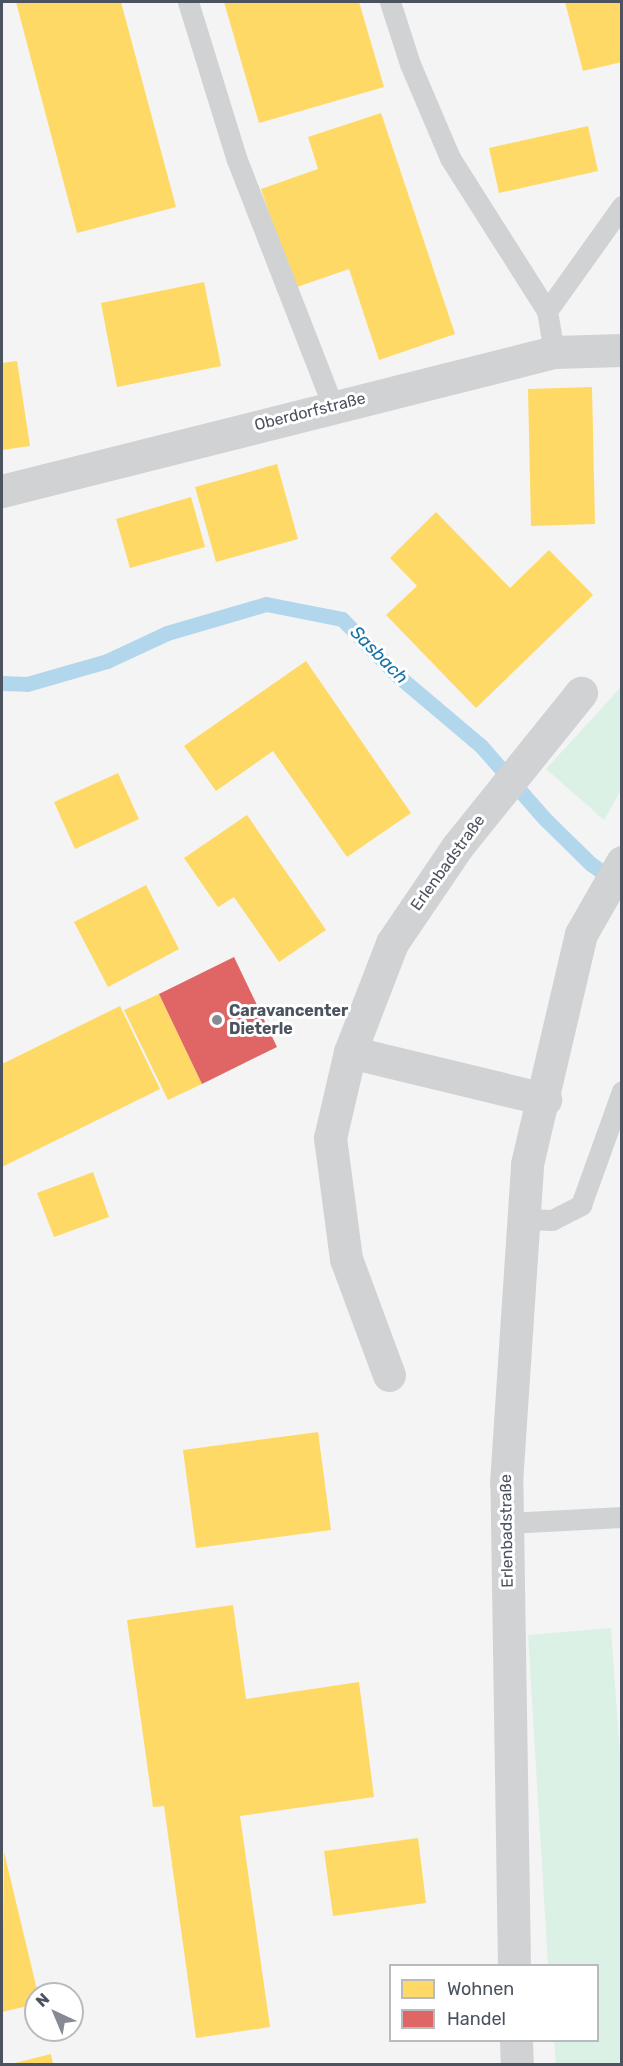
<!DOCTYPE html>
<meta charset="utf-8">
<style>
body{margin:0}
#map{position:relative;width:623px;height:2066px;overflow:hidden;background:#f4f4f4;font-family:Rubik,sans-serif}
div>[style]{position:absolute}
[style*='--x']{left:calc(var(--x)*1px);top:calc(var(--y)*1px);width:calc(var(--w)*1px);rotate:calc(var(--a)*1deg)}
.green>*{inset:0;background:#dbf1e6}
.homes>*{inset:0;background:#ffd966}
.shops>*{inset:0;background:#e06666}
.stream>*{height:15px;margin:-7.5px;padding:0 7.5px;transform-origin:7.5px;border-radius:7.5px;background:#b2d7ec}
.service>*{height:21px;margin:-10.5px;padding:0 10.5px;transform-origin:10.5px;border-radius:10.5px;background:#d0d2d4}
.minor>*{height:33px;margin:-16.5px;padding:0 16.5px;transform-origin:16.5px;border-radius:16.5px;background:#d0d2d4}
.tertiary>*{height:33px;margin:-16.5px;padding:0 16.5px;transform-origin:16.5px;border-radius:16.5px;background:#d0d2d4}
.dots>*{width:16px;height:16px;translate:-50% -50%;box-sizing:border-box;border:3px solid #fff;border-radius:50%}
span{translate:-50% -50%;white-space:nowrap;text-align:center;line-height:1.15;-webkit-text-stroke:6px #fff;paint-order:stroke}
.street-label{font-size:16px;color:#4b535f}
.poi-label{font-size:16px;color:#4b535f;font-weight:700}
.left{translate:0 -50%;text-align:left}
.water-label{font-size:18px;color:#1673a8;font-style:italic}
.frame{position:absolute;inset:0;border:3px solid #4b535f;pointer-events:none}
.legend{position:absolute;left:389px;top:1964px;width:210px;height:78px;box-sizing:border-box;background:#fff;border:2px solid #b7babf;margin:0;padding:8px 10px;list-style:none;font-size:18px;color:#4b535f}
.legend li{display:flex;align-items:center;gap:12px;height:30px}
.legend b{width:30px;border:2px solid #b7babf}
.north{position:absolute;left:24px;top:1982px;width:60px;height:60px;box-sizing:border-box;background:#fff;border:2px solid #b7babf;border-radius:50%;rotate:316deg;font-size:16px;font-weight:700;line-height:24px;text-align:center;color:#4b535f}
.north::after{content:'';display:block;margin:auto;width:21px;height:27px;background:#868b93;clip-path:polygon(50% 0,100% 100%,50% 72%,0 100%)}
</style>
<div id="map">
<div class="green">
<div style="clip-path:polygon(621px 687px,621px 790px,604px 820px,546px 769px)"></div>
<div style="clip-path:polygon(611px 1628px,622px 1782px,621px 2064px,556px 2064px,554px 2041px,598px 2040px,598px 1966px,548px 1965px,528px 1635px)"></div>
</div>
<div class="homes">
<div style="clip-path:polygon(16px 2px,121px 2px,176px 207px,77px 233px)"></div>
<div style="clip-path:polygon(224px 2px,359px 2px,384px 87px,259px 123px)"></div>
<div style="clip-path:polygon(565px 2px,622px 2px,622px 62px,583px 71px)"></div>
<div style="clip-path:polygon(381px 113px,455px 334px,379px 360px,349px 269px,294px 288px,261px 189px,318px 169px,308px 137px)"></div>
<div style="clip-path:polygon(588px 126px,598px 171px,499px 193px,489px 148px)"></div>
<div style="clip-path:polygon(204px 282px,221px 366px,117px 387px,101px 303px)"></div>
<div style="clip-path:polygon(17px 361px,30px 446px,2px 450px,2px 363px)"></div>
<div style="clip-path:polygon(592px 387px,595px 524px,531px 526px,528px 389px)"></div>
<div style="clip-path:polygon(277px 464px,298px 539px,216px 562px,195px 487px)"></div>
<div style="clip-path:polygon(191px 497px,205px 547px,130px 568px,116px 519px)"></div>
<div style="clip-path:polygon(436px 512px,510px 588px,549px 550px,593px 595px,476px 708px,386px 615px,417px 586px,390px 558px)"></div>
<div style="clip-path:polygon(306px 661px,411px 813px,347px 857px,273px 751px,216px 791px,184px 746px)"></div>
<div style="clip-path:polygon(118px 773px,139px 819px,75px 849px,54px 802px)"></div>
<div style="clip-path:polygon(247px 815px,326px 930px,279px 962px,234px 897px,218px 907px,184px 858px)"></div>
<div style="clip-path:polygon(146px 885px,179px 949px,108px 987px,74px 922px)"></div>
<div style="clip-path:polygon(159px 994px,202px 1084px,168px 1100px,124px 1010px)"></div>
<div style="clip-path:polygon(120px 1006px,160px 1089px,2px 1167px,2px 1064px)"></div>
<div style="clip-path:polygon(93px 1172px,109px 1217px,54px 1237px,37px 1193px)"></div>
<div style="clip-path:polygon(318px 1432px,331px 1530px,196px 1548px,183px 1450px)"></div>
<div style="clip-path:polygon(233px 1605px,246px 1699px,359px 1682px,374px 1797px,240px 1816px,270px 2027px,196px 2038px,164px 1806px,153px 1807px,127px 1620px)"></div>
<div style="clip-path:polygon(418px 1838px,426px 1903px,333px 1916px,324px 1851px)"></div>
<div style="clip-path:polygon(4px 1852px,38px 1994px,36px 2004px,2px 2012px)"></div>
<div style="clip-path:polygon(51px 2054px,53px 2064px,11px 2064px)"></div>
</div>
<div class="shops">
<div style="clip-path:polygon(234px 957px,277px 1047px,202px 1084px,159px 994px)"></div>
</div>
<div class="stream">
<div style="--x:2;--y:683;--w:25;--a:2"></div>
<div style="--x:27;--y:684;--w:83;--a:-16"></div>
<div style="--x:107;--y:661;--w:66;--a:-25"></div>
<div style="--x:167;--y:633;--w:103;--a:-16.3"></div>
<div style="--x:266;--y:604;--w:77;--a:11.2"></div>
<div style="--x:342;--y:619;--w:78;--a:45.5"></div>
<div style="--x:397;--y:675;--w:110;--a:40.2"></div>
<div style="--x:481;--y:746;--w:97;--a:48.8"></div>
<div style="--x:545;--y:819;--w:64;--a:44.4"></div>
<div style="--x:591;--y:864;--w:28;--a:35"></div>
</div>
<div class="service">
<div style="--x:188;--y:2;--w:165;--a:72.8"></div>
<div style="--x:237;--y:160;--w:264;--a:68.7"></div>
<div style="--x:390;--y:2;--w:65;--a:72.1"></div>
<div style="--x:410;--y:64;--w:102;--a:66.9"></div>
<div style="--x:450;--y:158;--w:181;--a:57.6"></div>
<div style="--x:554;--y:352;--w:42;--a:-99.7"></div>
<div style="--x:547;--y:311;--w:129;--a:-54.5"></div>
<div style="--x:523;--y:1219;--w:29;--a:2"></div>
<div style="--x:552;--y:1220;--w:33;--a:-27"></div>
<div style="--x:581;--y:1205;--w:121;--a:-70.2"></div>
<div style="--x:507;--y:1523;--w:115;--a:-3"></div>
</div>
<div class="minor">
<div style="--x:2;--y:491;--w:569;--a:-14.13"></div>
<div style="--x:554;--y:352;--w:68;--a:-1.7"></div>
<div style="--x:350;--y:1052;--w:201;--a:13.6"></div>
<div style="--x:389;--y:1375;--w:124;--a:-110.3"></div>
<div style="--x:346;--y:1259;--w:122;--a:-97.5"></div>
<div style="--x:330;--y:1138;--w:88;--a:-76.9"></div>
<div style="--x:350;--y:1052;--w:117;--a:-68.9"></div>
<div style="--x:392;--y:943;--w:116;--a:-55.9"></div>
<div style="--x:457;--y:847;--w:198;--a:-51.2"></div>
</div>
<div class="tertiary">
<div style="--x:514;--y:1966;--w:483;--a:-90.9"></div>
<div style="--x:506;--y:1483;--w:320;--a:-86.2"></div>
<div style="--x:527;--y:1164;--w:236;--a:-76.8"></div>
<div style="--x:581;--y:934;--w:83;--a:-60.3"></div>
<div style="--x:516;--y:2040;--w:24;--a:88"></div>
</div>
<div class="dots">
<div style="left:217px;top:1020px;background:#868b93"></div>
</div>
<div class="street-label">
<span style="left:310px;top:412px;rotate:-14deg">Oberdorfstraße</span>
<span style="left:448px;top:863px;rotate:-54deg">Erlenbadstraße</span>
<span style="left:507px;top:1531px;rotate:-91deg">Erlenbadstraße</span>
</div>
<div class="poi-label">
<span class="left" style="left:229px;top:1020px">Caravancenter<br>Dieterle</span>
</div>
<div class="water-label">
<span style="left:379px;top:655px;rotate:45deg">Sasbach</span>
</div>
<div class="frame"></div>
<ul class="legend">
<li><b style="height:16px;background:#ffd966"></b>Wohnen</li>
<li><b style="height:16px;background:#e06666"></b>Handel</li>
</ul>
<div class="north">N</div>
</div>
